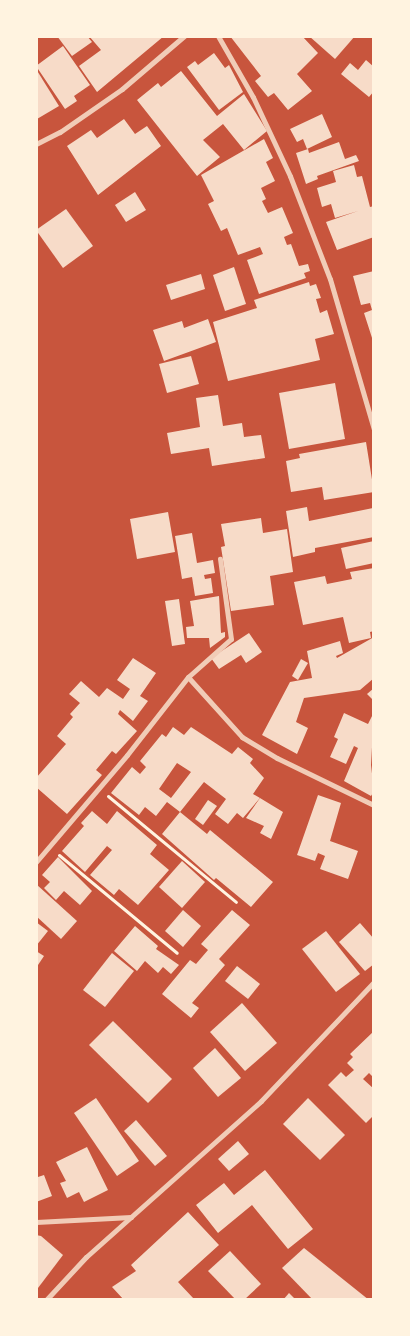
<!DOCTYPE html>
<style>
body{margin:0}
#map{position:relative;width:410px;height:1336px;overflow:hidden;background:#c8553d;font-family:"PT Sans Narrow",sans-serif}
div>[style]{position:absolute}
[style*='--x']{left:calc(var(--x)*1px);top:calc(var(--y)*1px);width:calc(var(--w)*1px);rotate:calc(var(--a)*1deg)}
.building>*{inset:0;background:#f7dbc8}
.path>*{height:3px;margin:-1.5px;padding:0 1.5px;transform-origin:1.5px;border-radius:1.5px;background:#fff3e0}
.minor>*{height:5px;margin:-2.5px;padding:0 2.5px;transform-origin:2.5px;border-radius:2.5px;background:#f1ccb7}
span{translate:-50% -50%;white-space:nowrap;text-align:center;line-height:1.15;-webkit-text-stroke:5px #fff3e0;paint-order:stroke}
.frame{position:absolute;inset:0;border:38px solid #fff3e0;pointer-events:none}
</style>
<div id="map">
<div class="building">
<div style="clip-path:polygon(57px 36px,87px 36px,92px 42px,72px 56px)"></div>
<div style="clip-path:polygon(89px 36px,164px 36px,97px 92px,79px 66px,101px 50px)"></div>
<div style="clip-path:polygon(230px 36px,302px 36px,318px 53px,297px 74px,312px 91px,288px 110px,274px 93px,268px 97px,255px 81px,261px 76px)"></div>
<div style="clip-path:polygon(309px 36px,355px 36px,335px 59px)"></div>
<div style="clip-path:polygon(63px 46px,90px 85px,74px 96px,77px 101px,65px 109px,36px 66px)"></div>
<div style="clip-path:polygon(214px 53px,225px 68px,229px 65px,243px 92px,219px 110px,187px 67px,195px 61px,198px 65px)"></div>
<div style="clip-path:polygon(366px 60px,374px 67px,374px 91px,369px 97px,341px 74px,350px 63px,358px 70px)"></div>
<div style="clip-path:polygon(36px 69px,59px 106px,37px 119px,36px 118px)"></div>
<div style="clip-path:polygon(181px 71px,217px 116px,244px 94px,267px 131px,244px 150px,223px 124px,203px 140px,220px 157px,197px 176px,137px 100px,158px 83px,161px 87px)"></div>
<div style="clip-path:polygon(322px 114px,332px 137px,307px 149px,303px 139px,297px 142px,290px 129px)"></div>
<div style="clip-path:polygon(124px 119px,135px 134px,147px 126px,161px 146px,98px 195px,67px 146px,91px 130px,97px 138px)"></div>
<div style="clip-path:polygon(264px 139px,273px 158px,266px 162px,275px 181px,261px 188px,266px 199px,262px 201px,268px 213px,282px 207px,293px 233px,284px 237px,287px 245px,291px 244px,299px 266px,308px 264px,310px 271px,304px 273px,306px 278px,259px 294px,247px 260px,263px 254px,260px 247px,238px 255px,227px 228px,221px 231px,208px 204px,214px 201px,201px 175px)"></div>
<div style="clip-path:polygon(339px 142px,345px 159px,356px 155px,359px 161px,317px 176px,318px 179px,306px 184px,296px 153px,308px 149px,309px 153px)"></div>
<div style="clip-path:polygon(354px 165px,357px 177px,362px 176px,370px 207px,374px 206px,374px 237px,337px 250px,326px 222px,358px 211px,335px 218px,331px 204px,322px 207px,317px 188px,336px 182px,333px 171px)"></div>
<div style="clip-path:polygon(135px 192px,146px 210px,126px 222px,115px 205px)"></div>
<div style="clip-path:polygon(66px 209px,93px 246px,63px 268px,36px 230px)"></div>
<div style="clip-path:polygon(234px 267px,246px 304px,225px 311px,213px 275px)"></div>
<div style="clip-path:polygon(374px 271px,374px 341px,373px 341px,364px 313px,372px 310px,370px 303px,361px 305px,353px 276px)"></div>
<div style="clip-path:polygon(201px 274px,205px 289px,171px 300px,166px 285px)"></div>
<div style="clip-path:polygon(309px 282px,310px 286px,316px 284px,321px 298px,316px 299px,320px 313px,327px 310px,334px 334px,315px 339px,320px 360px,228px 381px,213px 322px,257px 308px,254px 300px)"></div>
<div style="clip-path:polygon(208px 319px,216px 342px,164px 361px,153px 330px,182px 321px,184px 328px)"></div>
<div style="clip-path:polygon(191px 356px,199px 384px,167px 393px,159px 364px)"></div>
<div style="clip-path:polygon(335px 383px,345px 439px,289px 449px,279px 393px)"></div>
<div style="clip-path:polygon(218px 395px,223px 426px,242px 423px,244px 437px,261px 435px,265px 458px,212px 466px,209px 448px,171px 454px,167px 433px,200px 427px,196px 398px)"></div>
<div style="clip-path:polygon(366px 442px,374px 492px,324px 500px,322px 487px,291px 492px,286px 461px,300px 458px,299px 454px)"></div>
<div style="clip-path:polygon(307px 507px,309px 521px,373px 508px,374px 537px,315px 548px,315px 552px,293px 557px,286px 511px)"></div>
<div style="clip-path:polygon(168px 512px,175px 552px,137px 559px,130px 519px)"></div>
<div style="clip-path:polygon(261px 518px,263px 533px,287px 529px,293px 572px,270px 576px,274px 605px,231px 611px,221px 547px,225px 546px,221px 524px)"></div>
<div style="clip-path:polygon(192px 533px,197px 563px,213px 560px,215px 573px,204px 575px,205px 579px,211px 578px,213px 593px,195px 596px,192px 577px,182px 579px,175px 536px)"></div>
<div style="clip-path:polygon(374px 541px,374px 563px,346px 569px,341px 548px)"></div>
<div style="clip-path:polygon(374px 568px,374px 631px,370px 632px,371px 638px,349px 643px,343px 617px,303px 625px,294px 582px,325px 576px,327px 584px,352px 579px,350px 572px)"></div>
<div style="clip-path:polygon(219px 596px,221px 633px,225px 632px,225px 637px,210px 648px,209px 638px,187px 638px,186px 627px,194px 626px,190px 601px)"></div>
<div style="clip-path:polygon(179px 599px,185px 644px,172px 646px,165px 601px)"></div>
<div style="clip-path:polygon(249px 633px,262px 652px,246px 663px,241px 655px,219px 669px,211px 658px)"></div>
<div style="clip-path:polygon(374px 637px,374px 678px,360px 690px,304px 698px,296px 722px,308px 728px,297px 754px,262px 735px,290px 682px,312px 678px,307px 651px,340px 641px,343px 653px,336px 656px,337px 658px)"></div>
<div style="clip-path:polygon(133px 658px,156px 673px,140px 696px,148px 701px,133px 721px,120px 710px,118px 714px,137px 731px,116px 754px,112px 751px,96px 770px,102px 775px,67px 814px,36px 787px,36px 778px,66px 744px,57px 736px,73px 717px,70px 714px,80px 703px,69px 694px,81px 681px,99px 697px,107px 688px,123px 699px,130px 689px,117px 680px)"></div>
<div style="clip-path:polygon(301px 659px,308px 663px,298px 680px,292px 676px)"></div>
<div style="clip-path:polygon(374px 688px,374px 701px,367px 694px)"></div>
<div style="clip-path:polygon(374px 712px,371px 765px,374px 791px,371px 796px,344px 781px,358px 748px,354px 746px,346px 764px,330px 757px,338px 739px,334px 737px,344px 713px,368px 724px)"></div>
<div style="clip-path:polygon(evenodd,173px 727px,184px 735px,191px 727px,232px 754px,238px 747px,253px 759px,250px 763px,264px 778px,253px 794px,260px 798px,243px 818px,237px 813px,228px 824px,215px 814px,226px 799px,204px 782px,180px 812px,207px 834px,210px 830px,273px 882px,251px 907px,216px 878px,214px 880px,162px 834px,180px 812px,167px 802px,156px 816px,145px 807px,139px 815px,111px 793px,132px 767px,140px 774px,146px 767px,140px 761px,162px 734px,166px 737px,173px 727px,177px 763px,191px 772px,171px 798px,159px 789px,177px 763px)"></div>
<div style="clip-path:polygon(318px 795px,341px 803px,330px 841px,358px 851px,348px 879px,320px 869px,325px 856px,318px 853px,315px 861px,297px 855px)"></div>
<div style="clip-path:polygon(260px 798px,283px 812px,271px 839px,260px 833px,264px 826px,246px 818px)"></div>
<div style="clip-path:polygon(208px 800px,217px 806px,203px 825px,195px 819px)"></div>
<div style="clip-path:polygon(92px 811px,107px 824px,117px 811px,157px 845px,150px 854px,169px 870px,138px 905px,119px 889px,114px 895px,90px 875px,112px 850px,107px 846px,85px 872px,62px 851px,84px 826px,81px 823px)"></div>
<div style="clip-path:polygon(58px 857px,92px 891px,80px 905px,64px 891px,56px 900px,44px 888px,50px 882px,42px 875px)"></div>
<div style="clip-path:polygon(182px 861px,205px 882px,182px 908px,159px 887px)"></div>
<div style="clip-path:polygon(36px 884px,77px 921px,61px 939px,36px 916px)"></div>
<div style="clip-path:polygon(183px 910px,201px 926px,183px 947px,165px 931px)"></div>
<div style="clip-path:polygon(232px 910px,250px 925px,219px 959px,225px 965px,192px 1003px,199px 1008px,191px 1018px,162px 994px,190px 960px,196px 964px,208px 950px,201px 944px)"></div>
<div style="clip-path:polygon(36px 922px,48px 931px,36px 946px)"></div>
<div style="clip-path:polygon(360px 923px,374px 939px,374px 964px,365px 971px,339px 942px)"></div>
<div style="clip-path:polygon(135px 926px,158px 946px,156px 949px,179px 965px,171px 974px,163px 967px,158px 973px,145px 961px,137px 971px,114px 951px)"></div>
<div style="clip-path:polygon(326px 931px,360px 974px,336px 992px,302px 949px)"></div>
<div style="clip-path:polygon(36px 951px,44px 956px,36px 968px)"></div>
<div style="clip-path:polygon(112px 953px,134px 971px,105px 1007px,83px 990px)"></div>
<div style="clip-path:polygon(237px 966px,260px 984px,248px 999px,225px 981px)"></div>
<div style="clip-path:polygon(242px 1003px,277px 1043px,245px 1071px,210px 1032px)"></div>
<div style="clip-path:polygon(113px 1021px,172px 1079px,148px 1103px,89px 1045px)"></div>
<div style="clip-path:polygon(374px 1031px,374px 1078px,369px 1073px,363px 1079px,374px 1089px,374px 1115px,366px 1123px,328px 1085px,341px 1072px,346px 1077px,354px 1070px,347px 1063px,353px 1057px,350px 1054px)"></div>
<div style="clip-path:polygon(215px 1048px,241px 1078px,218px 1097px,193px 1068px)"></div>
<div style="clip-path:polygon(96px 1098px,139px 1161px,117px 1176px,74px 1113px)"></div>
<div style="clip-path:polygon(308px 1098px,345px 1135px,320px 1160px,283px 1124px)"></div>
<div style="clip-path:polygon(136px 1120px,167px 1156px,155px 1166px,124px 1131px)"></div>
<div style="clip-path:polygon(238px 1141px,249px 1154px,229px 1171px,218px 1159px)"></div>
<div style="clip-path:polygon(87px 1147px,108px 1190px,84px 1202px,79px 1192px,67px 1198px,60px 1183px,66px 1181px,56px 1162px)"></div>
<div style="clip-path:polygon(265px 1170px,313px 1229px,288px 1249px,252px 1205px,218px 1233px,196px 1205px,224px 1183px,234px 1195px)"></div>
<div style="clip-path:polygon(36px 1173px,38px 1177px,44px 1175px,52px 1196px,36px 1202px)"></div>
<div style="clip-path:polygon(188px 1212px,219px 1245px,178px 1282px,194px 1299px,124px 1300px,112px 1287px,136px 1271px,131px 1265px)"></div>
<div style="clip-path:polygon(36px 1235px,41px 1236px,63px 1255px,38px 1288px)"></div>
<div style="clip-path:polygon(304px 1248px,369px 1300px,313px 1300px,282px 1268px)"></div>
<div style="clip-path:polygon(230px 1251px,261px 1284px,244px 1300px,236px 1300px,208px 1271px)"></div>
<div style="clip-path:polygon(289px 1293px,296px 1300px,283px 1300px)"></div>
</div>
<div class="path">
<div style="--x:108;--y:796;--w:166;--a:39.6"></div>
<div style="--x:59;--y:855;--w:153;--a:39.7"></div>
</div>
<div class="minor">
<div style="--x:218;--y:36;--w:70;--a:60.2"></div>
<div style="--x:253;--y:97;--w:87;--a:64.9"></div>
<div style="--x:290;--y:176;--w:110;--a:68.8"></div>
<div style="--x:330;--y:279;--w:156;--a:73.7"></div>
<div style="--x:36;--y:144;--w:27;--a:-27"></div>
<div style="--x:60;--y:132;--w:75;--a:-34.7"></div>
<div style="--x:122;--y:89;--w:82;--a:-40.5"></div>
<div style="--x:188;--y:677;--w:81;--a:48"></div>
<div style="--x:242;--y:737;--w:41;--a:31"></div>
<div style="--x:277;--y:758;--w:108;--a:25.9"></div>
<div style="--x:36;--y:862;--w:140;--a:-49.6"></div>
<div style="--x:127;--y:755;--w:99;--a:-52"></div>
<div style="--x:188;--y:677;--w:57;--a:-41.5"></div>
<div style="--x:231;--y:639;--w:81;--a:-97.8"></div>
<div style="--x:36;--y:1222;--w:95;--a:-3"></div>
<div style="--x:46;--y:1300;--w:59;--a:-47.1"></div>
<div style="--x:86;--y:1257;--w:234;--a:-41.7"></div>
<div style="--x:261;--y:1101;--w:164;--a:-46.5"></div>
</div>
<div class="frame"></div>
</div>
